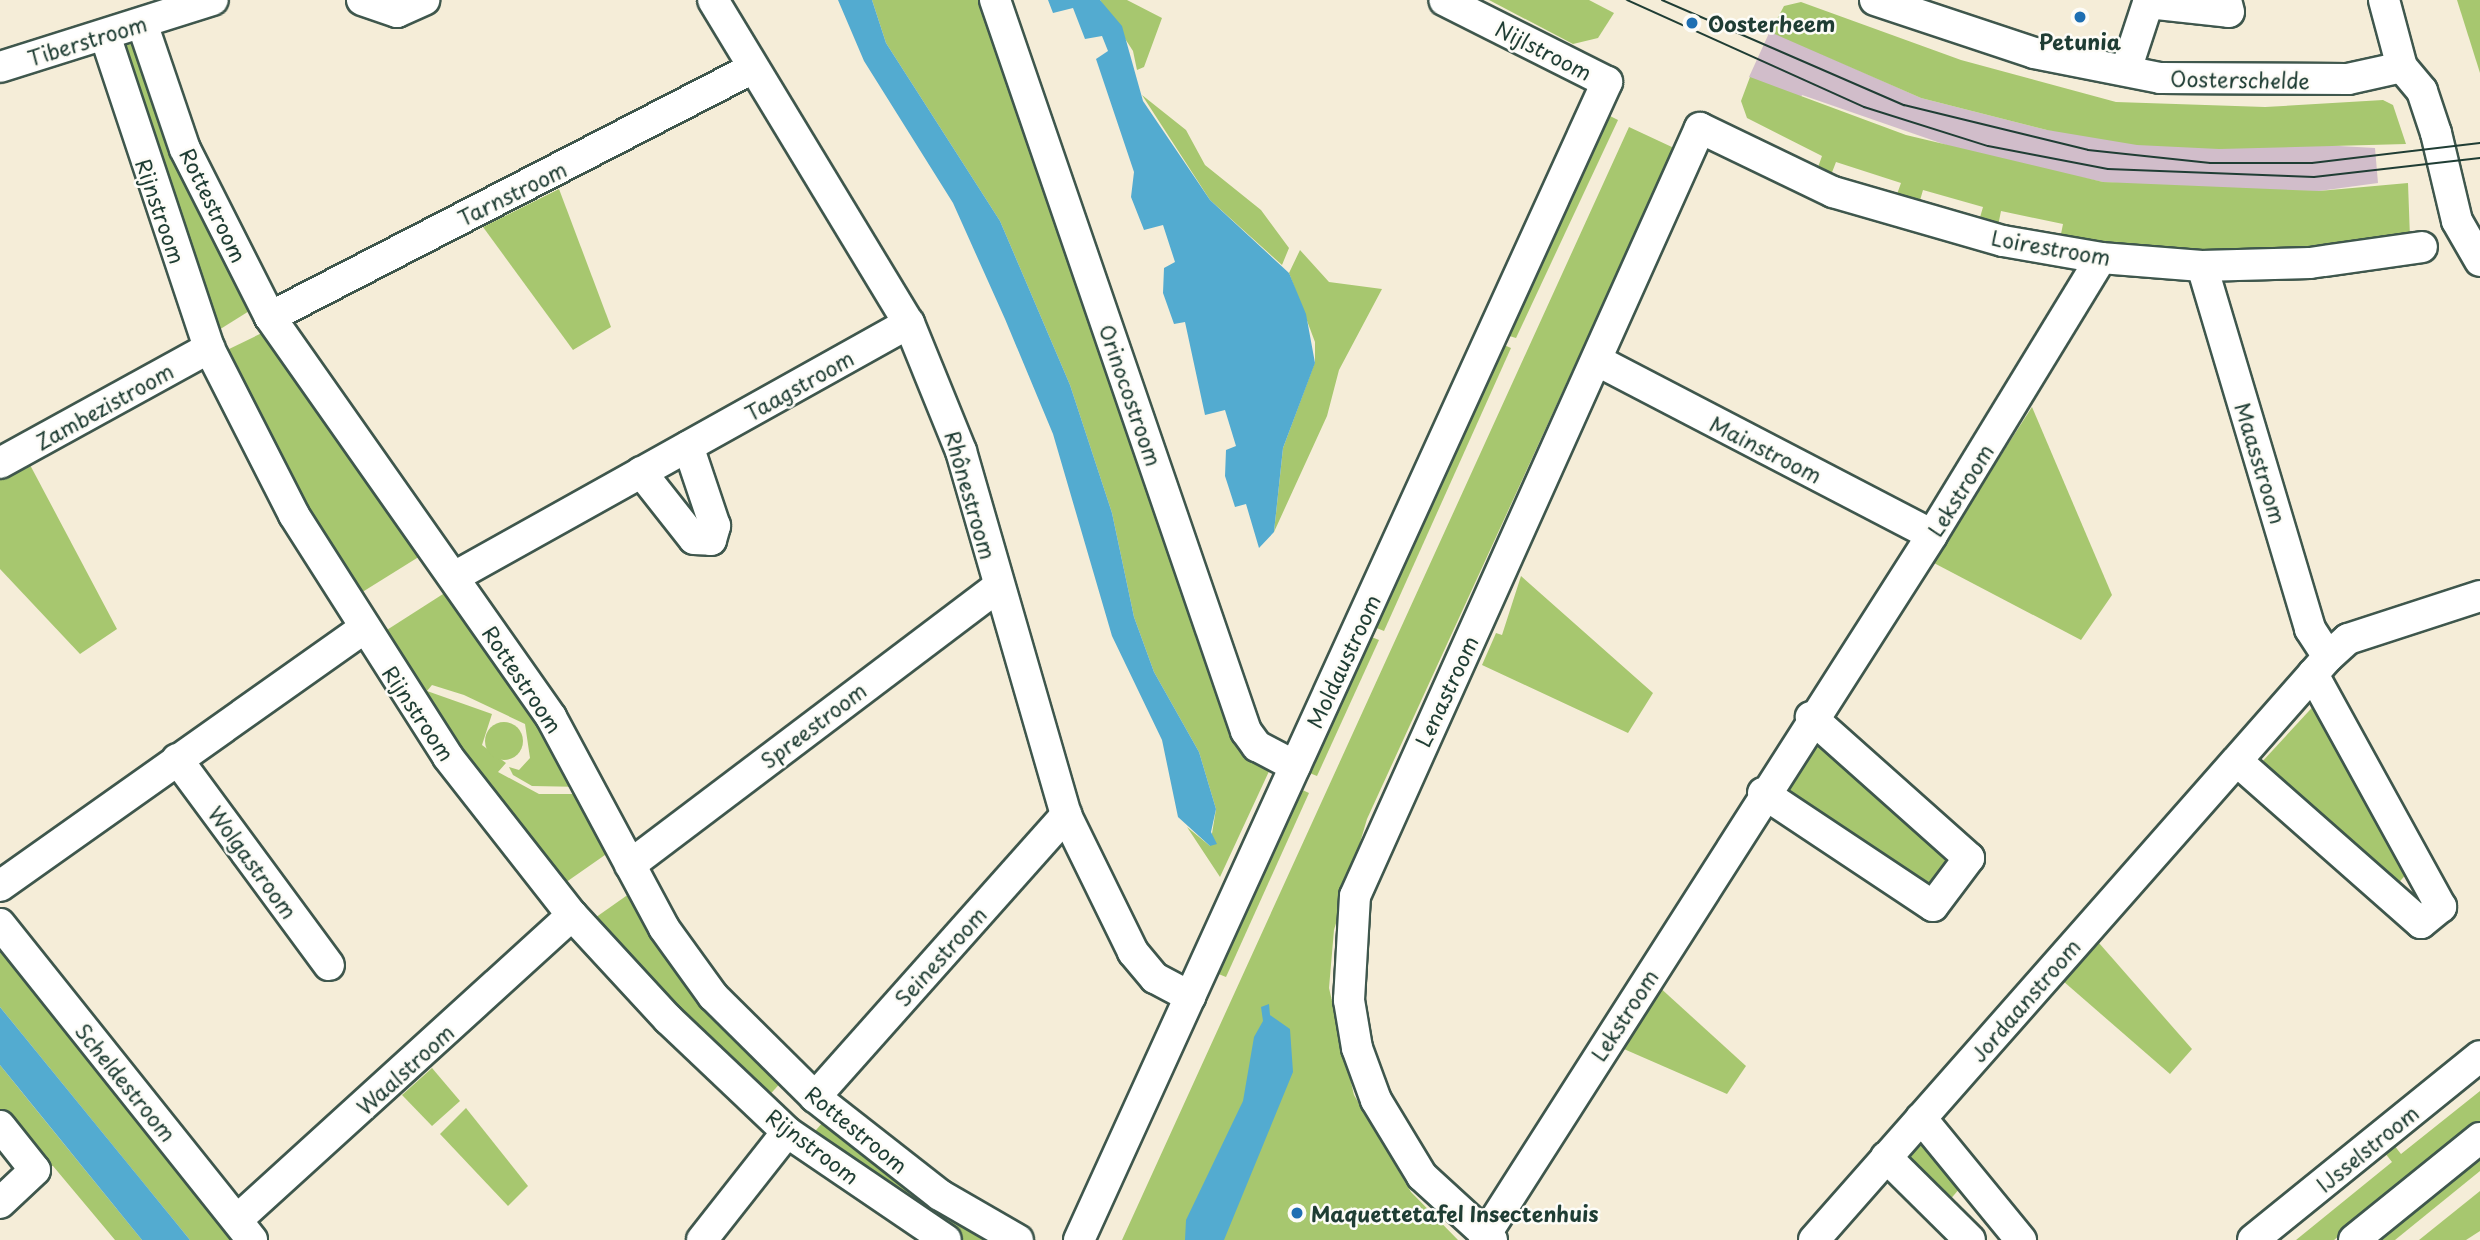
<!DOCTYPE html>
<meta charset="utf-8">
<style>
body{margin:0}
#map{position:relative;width:2480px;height:1240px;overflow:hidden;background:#f5edd8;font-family:"Playpen Sans",sans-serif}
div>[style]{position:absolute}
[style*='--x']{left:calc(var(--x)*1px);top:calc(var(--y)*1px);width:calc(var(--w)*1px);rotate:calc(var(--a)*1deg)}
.industrial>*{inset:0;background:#d1bdca}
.green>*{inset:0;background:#a7c76f}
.round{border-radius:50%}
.water>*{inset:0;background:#53abd0}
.roads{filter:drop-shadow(2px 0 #3f574d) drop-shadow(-2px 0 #3f574d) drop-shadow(0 2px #3f574d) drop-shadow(0 -2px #3f574d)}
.minor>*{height:30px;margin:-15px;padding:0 15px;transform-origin:15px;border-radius:15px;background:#fff}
.tram>*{height:2px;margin:-1px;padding:0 1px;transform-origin:1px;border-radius:1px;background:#1f3d34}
.dots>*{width:19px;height:19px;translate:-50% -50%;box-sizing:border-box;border:4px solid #fdfcf7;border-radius:50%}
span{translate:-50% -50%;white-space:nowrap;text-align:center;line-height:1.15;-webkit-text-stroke:5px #fdfcf7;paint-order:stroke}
.poi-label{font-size:21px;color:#1f3d34;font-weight:700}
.left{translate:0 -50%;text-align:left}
.street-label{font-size:21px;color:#1f3d34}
</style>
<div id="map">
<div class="industrial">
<div style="clip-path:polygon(1770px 31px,1921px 98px,2047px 130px,2375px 148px,2378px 183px,2319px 191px,2213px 190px,2103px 182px,1978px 156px,1802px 95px,1800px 101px,1749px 77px)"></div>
</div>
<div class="green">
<div style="clip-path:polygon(872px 0,983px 0,1271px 767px,1220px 877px,1187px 827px,1210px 846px,1216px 809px,1199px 752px,1154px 672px,1134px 617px,1112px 513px,1070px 385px,1000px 221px,886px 43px)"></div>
<div style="clip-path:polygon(1100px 0,1127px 0,1162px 18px,1144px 67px,1137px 70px,1133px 51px)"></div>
<div style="clip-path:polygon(1489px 0,1589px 0,1614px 13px,1598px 38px,1573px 44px)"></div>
<div style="clip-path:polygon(2457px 0,2480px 0,2480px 73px)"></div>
<div style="clip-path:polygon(1801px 2px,1961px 60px,2116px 102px,2265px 107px,2383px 100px,2393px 105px,2406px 144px,2219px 149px,2137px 145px,2047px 130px,1921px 98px,1770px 32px,1784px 6px)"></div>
<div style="clip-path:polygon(136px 43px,254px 308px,214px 333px,120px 46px)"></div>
<div style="clip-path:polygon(1750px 77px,1906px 135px,2103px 182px,2319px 191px,2408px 183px,2410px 238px,2319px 253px,2200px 251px,2060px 239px,2063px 224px,2001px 211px,1998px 226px,1979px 221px,1983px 207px,1923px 190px,1919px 204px,1896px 197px,1901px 183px,1836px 162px,1831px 175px,1817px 170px,1822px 156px,1747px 118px,1741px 101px)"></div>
<div style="clip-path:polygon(1142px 95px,1186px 130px,1205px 165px,1261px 210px,1289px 248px,1282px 265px,1210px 200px)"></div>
<div style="clip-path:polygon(1606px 114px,1618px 120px,1516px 338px,1506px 335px)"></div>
<div style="clip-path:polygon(1629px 127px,1674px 148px,1367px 819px,1334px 930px,1329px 988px,1354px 1095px,1411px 1192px,1458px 1240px,1122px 1240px)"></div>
<div style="clip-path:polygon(559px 189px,611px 327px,573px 350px,483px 227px)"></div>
<div style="clip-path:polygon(1300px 250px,1329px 282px,1382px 289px,1339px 370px,1327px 416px,1274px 532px,1283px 448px,1315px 362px,1315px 342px,1289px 273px)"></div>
<div style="clip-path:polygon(264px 332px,425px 553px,356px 596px,301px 507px,225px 351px)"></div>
<div style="clip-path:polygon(1504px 345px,1511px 348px,1384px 631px,1374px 627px)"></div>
<div style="clip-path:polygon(2032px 407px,2112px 595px,2081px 640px,1932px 562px)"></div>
<div style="clip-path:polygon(29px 463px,117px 629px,80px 654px,0 569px,0 480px)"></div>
<div style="clip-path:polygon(1521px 576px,1653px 693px,1628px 733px,1482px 665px,1496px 633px,1502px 635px)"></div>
<div style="clip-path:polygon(454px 587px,585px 787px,532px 786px,513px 775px,509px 767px,519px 770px,530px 758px,525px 724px,464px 695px,432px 685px,427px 691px,492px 714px,482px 745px,506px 763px,498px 772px,539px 794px,588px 794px,615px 848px,562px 885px,497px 804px,379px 635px)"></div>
<div style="clip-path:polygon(1369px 636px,1379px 640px,1317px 776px,1307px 772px)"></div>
<div style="clip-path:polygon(2320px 699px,2408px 872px,2395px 887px,2260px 764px)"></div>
<div class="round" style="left:485px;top:722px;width:38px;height:38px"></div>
<div style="clip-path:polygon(1818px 737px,1950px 857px,1929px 889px,1782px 794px)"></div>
<div style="clip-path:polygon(1298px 788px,1309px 793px,1226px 977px,1216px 973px)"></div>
<div style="clip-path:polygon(636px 889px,784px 1079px,765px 1100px,592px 920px)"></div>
<div style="clip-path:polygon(2099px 943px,2192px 1049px,2170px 1074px,2063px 981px)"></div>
<div style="clip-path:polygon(0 945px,239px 1240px,190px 1240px,0 1007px)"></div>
<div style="clip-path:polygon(1657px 985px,1746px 1066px,1727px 1094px,1617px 1046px)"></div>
<div style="clip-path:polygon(0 1065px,25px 1096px,142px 1240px,115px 1240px,53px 1166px,41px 1164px,0 1109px)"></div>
<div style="clip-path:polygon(432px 1068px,460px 1101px,432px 1126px,402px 1095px)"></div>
<div style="clip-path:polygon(2480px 1091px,2480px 1123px,2334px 1240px,2296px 1240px,2392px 1162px,2381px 1148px,2390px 1140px,2401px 1154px)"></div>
<div style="clip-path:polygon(466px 1108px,528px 1186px,508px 1206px,440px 1134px)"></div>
<div style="clip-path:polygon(823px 1122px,1001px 1240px,956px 1240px,810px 1137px)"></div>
<div style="clip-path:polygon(1927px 1135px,1965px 1182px,1949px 1201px,1903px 1161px)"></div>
<div style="clip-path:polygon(2480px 1156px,2480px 1171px,2395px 1240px,2377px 1240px)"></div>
<div style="clip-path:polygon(2480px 1191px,2480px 1231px,2466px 1240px,2419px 1240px)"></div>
</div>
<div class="water">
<div style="clip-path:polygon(838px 0,872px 0,886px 43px,1000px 221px,1070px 385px,1112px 513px,1134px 617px,1154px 672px,1199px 752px,1216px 809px,1211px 832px,1217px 844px,1210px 846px,1178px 817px,1162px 740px,1112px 636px,1053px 434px,1005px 319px,953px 203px,864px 61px)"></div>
<div style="clip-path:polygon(1048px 0,1100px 0,1122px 26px,1143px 101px,1210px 200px,1289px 273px,1306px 314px,1315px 363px,1283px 448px,1274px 532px,1259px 548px,1246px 504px,1235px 507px,1225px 476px,1226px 450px,1236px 446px,1225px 410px,1205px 415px,1185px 322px,1174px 324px,1163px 293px,1164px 268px,1175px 262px,1163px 225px,1144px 230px,1131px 197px,1134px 172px,1096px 59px,1108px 51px,1102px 36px,1085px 39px,1073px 8px,1053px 13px)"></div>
<div style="clip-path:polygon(1269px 1004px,1270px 1015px,1290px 1029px,1293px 1072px,1224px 1240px,1185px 1240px,1186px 1220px,1243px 1101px,1254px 1037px,1263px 1021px,1261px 1007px)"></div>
<div style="clip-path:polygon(0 1007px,142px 1181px,190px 1240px,142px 1240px,0 1065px)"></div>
</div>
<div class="roads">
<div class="minor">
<div style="--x:362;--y:0;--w:37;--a:19"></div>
<div style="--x:397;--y:12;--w:30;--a:-24"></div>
<div style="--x:713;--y:0;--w:378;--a:58.8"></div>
<div style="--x:909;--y:323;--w:138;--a:67.9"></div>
<div style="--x:961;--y:451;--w:379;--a:73.9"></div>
<div style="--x:1066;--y:815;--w:153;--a:63.9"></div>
<div style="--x:1133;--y:952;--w:34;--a:50"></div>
<div style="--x:1155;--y:978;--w:40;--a:28"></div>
<div style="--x:995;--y:0;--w:773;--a:71.05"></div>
<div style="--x:1246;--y:731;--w:19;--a:54"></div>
<div style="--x:1257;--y:746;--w:43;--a:27.8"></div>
<div style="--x:1875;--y:0;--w:168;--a:18.4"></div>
<div style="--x:2034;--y:53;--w:128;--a:11.2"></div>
<div style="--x:2160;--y:78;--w:188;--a:0.3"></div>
<div style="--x:2348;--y:79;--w:55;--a:-12.5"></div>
<div style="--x:2384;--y:0;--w:69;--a:75"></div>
<div style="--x:2402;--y:67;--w:31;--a:50"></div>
<div style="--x:2422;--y:91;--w:44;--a:71.6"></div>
<div style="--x:2436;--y:133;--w:90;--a:76.6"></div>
<div style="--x:2457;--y:221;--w:46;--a:60.1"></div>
<div style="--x:2148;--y:3;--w:81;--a:6.3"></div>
<div style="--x:2229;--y:12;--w:12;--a:-104"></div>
<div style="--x:142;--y:23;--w:133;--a:71.2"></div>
<div style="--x:185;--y:149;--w:188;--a:63.2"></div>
<div style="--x:270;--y:317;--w:489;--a:54.9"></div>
<div style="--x:551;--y:717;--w:239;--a:61.8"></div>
<div style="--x:664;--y:928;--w:84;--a:54.2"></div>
<div style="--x:713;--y:996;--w:144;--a:44.7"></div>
<div style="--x:815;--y:1097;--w:159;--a:38.1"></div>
<div style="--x:940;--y:1195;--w:90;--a:30"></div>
<div style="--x:105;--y:35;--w:330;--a:71.6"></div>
<div style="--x:209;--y:348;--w:187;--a:63"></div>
<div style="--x:294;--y:515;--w:287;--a:57.5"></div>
<div style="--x:448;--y:757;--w:201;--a:51.9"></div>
<div style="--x:572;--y:915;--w:142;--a:47.3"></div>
<div style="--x:668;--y:1019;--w:164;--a:43.5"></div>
<div style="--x:787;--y:1132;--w:192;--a:34.2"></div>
<div style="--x:0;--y:67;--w:223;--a:-17.5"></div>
<div style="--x:2126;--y:70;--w:74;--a:-71.8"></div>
<div style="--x:2202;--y:266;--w:379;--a:73.4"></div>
<div style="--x:2310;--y:629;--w:33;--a:57"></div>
<div style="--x:270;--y:317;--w:543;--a:-27.27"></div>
<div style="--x:1600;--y:362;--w:374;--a:27.5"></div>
<div style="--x:0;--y:463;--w:239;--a:-28.8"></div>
<div style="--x:641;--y:472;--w:85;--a:51.7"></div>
<div style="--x:694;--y:539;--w:17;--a:3"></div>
<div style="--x:711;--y:540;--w:15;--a:-74"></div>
<div style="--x:715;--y:526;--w:84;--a:-108.6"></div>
<div style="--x:454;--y:577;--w:521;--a:-29.17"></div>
<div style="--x:177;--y:759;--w:256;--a:53.6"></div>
<div style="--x:2237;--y:761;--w:245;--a:41.4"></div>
<div style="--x:2421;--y:923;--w:26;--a:-39"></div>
<div style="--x:2441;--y:907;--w:266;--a:-118.8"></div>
<div style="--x:1763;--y:793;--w:204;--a:33.6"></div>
<div style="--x:1933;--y:906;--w:60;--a:-53.1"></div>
<div style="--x:1969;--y:858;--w:212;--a:-138.3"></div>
<div style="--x:630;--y:865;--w:460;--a:-37.1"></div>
<div style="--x:0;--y:886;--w:443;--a:-35.3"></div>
<div style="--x:0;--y:924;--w:404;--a:51.4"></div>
<div style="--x:815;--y:1097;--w:378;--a:-48.3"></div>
<div style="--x:1921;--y:1118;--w:158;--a:50.7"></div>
<div style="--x:0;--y:1126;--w:56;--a:51.5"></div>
<div style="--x:35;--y:1170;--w:48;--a:136.7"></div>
<div style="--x:1886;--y:1157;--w:118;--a:44.7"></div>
<div style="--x:237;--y:1220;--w:453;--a:-42.3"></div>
<div style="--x:1484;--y:1237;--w:833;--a:-57.45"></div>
<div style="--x:1932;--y:535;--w:324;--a:-58.6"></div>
<div style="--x:702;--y:1240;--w:137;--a:-51.8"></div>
<div style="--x:1079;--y:1240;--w:1273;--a:-65.49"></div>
<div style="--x:1607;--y:82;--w:182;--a:-153.3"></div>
<div style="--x:1492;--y:1240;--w:95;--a:-137.6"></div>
<div style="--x:1422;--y:1176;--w:89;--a:-121.2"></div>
<div style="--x:1376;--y:1100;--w:55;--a:-110.1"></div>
<div style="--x:1357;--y:1048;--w:49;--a:-99.5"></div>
<div style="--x:1349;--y:1000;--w:104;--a:-86.7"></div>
<div style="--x:1355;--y:896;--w:842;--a:-65.81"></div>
<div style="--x:1700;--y:128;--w:148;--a:25.7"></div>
<div style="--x:1833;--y:192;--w:177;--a:16.1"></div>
<div style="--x:2003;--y:241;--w:99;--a:9.8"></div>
<div style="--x:2101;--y:258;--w:101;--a:4.5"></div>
<div style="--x:2202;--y:266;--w:108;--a:-1.6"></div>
<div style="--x:2310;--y:263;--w:113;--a:-8.1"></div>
<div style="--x:1814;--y:1240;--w:777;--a:-48.6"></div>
<div style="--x:2328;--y:657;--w:27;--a:-42"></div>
<div style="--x:2348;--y:639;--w:139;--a:-18"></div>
<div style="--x:2253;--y:1240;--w:292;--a:-39"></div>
<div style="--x:2354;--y:1240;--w:162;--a:-39"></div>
</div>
</div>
<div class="tram">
<div style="--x:1627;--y:0;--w:260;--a:24.3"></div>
<div style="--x:1864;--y:107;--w:130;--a:17.5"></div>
<div style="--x:1988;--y:146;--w:122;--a:10.9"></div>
<div style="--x:2108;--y:169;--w:206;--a:2.2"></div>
<div style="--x:2314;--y:177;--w:167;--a:-6.5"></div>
<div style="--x:1662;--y:0;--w:264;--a:23.5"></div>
<div style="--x:1904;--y:105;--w:189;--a:13.7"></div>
<div style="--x:2088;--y:150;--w:123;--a:6.1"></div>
<div style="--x:2210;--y:163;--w:102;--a:0"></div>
<div style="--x:2312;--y:163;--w:169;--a:-6.8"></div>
</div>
<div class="dots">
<div style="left:2080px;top:17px;background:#1f6fb2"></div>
<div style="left:1692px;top:23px;background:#1f6fb2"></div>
<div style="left:1297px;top:1213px;background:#1f6fb2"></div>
</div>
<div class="poi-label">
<span class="left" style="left:1708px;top:23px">Oosterheem</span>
<span style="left:2080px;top:41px">Petunia</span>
<span class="left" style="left:1311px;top:1213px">Maquettetafel Insectenhuis</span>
</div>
<div class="street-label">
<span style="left:87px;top:40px;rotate:-17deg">Tiberstroom</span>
<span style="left:1544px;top:50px;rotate:27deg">Nijlstroom</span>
<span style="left:2240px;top:79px;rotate:1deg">Oosterschelde</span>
<span style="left:512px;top:193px;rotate:-26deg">Tarnstroom</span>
<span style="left:214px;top:205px;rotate:64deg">Rottestroom</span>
<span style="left:161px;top:211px;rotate:71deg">Rijnstroom</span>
<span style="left:2051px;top:247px;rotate:10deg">Loirestroom</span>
<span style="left:799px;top:385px;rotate:-29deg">Taagstroom</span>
<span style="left:1131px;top:395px;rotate:71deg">Orinocostroom</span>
<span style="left:104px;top:406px;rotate:-29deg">Zambezistroom</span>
<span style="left:1766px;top:449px;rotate:27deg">Mainstroom</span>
<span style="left:2261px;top:463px;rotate:73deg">Maasstroom</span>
<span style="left:1960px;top:490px;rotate:-58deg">Lekstroom</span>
<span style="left:971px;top:495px;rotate:74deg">Rhônestroom</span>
<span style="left:1343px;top:661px;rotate:-65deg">Moldaustroom</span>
<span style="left:523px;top:679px;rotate:56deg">Rottestroom</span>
<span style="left:1446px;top:691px;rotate:-65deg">Lenastroom</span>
<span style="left:419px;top:713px;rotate:56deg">Rijnstroom</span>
<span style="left:813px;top:725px;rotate:-37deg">Spreestroom</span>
<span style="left:253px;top:862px;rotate:54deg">Wolgastroom</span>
<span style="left:940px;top:956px;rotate:-48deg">Seinestroom</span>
<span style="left:2025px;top:1000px;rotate:-49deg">Jordaanstroom</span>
<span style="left:1624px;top:1015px;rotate:-57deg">Lekstroom</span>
<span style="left:405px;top:1069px;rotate:-42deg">Waalstroom</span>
<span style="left:126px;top:1082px;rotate:51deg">Scheldestroom</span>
<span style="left:857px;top:1129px;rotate:39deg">Rottestroom</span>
<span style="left:813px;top:1146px;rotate:37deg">Rijnstroom</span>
<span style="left:2367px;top:1148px;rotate:-39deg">IJsselstroom</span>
</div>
</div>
